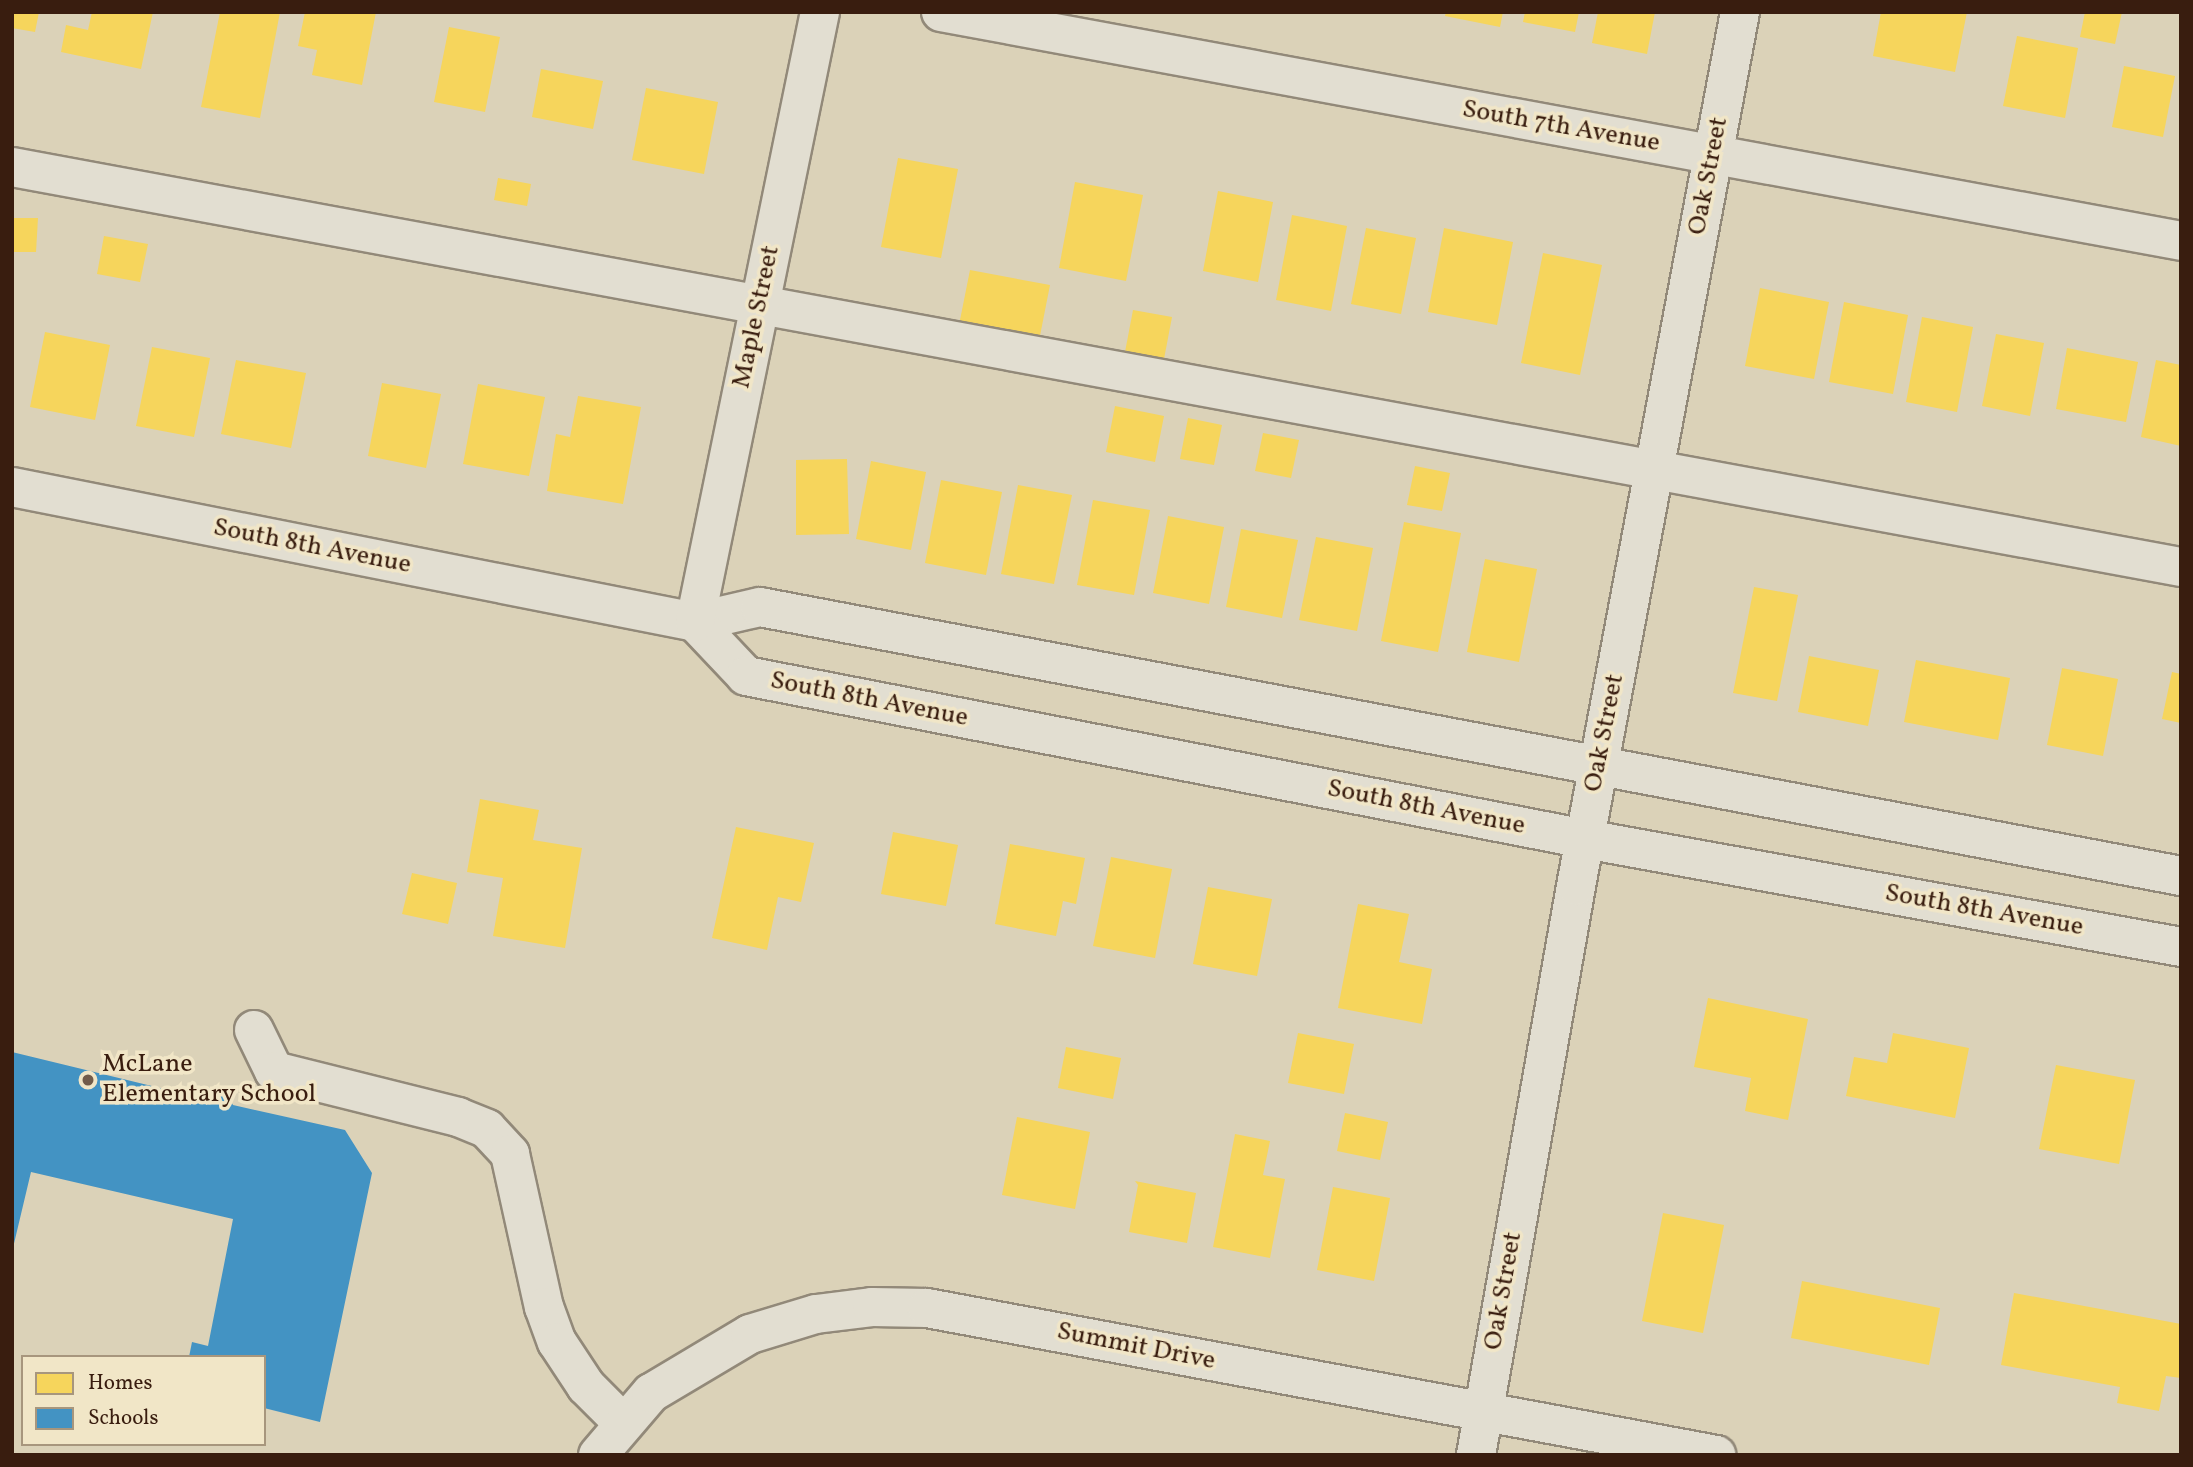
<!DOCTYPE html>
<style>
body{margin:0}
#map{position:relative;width:2193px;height:1467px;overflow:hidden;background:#dbd2b8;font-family:Vollkorn,serif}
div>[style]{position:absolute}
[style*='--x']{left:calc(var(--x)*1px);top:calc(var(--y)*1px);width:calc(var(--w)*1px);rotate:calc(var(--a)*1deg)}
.homes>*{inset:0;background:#f6d55c}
.schools>*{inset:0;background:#4393c3}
.roads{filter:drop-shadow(2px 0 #928979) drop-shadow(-2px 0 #928979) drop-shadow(0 2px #928979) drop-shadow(0 -2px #928979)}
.minor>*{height:38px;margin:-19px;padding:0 19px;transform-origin:19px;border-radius:19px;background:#e2ded1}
.dots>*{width:19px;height:19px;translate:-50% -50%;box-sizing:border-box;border:4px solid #f1e6c7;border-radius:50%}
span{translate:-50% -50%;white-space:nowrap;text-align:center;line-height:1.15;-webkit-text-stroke:7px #f1e6c7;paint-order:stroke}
.street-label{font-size:26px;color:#391d0f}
.poi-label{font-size:26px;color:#391d0f}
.left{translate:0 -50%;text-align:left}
.frame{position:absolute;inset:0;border:14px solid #391d0f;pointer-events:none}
.legend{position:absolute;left:21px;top:1355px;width:245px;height:91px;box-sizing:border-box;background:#f1e6c7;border:2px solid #a7967d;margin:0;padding:9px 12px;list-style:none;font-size:21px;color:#391d0f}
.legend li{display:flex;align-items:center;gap:14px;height:35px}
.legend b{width:35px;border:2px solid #a7967d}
</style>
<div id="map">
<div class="homes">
<div style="clip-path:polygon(12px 12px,39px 12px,35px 32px,12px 28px)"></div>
<div style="clip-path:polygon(92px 12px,153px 12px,141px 69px,61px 52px,66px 25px,88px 30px)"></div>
<div style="clip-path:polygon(220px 12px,280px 12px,260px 118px,201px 107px)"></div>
<div style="clip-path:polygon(305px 12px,376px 12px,362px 85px,312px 75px,317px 50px,298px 46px)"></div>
<div style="clip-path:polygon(1446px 12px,1503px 12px,1500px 27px,1445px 16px)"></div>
<div style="clip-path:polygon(1525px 12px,1579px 12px,1575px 32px,1523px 22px)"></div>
<div style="clip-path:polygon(1598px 12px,1655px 12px,1647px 54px,1592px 43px)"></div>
<div style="clip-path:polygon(1881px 12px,1967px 12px,1955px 72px,1873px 56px)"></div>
<div style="clip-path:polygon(2085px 12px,2122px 12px,2115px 44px,2080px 37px)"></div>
<div style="clip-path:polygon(449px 27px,500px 37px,485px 112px,434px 102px)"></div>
<div style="clip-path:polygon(2017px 36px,2078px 48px,2065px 118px,2003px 106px)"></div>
<div style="clip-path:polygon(2124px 66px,2175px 76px,2163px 137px,2112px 127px)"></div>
<div style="clip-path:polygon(541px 69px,603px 81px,593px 129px,532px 117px)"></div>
<div style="clip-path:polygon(646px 88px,718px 102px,704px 174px,632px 160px)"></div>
<div style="clip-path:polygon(898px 158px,958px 169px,941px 258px,881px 247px)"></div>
<div style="clip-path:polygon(498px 178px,531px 184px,527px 206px,494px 200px)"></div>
<div style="clip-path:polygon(1075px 182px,1143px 195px,1126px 281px,1059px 268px)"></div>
<div style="clip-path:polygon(1218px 191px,1273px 202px,1258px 282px,1203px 271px)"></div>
<div style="clip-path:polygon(1292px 215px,1347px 226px,1331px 311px,1276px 300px)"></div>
<div style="clip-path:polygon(12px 218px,38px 218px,36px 252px,12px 252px)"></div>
<div style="clip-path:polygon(1366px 228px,1416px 238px,1401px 314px,1351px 304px)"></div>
<div style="clip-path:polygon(1444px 228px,1513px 242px,1497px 325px,1428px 312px)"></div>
<div style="clip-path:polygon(104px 236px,148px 244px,140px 282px,97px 274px)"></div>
<div style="clip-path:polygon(1543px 253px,1602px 265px,1580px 375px,1521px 363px)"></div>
<div style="clip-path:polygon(970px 270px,1050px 285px,1037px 351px,957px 335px)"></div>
<div style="clip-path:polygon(1760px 288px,1829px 302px,1814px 379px,1745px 366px)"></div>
<div style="clip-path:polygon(1844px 302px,1908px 315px,1893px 394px,1829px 382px)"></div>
<div style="clip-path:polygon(1133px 310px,1172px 317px,1164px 359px,1125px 352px)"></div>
<div style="clip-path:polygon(1922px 317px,1973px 327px,1957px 412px,1906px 402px)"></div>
<div style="clip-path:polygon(45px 332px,110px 345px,95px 420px,30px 407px)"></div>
<div style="clip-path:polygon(1996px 334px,2044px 343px,2030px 416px,1982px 406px)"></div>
<div style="clip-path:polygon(152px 347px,210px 358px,194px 437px,136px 426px)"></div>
<div style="clip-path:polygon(2067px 348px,2138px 362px,2126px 422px,2056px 409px)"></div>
<div style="clip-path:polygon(236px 360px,306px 373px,291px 448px,221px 434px)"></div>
<div style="clip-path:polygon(2156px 360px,2181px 365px,2181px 446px,2141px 437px)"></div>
<div style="clip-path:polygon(382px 383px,441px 394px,426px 468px,368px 456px)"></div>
<div style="clip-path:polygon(478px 384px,545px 397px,529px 476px,463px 464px)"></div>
<div style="clip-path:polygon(578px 396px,641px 407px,623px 504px,547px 491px,556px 434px,570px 437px)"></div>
<div style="clip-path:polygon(1115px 406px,1164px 416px,1155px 462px,1106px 452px)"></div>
<div style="clip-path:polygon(1188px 418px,1222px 425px,1214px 465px,1180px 459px)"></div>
<div style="clip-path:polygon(1263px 433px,1299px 440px,1291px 478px,1255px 471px)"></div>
<div style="clip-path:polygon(847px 459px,849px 534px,796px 535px,796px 460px)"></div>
<div style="clip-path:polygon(871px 461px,926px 472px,911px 550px,856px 539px)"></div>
<div style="clip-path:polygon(1415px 466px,1450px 473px,1442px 511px,1407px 505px)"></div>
<div style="clip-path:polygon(941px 480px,1002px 492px,986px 575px,925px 563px)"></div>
<div style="clip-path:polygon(1018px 485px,1072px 495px,1054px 584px,1001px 574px)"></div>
<div style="clip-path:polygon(1093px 500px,1150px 510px,1134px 595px,1077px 585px)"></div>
<div style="clip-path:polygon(1168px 516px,1224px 527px,1209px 604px,1153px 593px)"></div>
<div style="clip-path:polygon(1404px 522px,1461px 533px,1438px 652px,1381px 641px)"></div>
<div style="clip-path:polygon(1241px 529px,1298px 540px,1282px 618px,1226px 607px)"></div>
<div style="clip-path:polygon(1316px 537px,1373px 548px,1357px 631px,1299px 620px)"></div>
<div style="clip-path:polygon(1485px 559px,1537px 569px,1519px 662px,1467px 652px)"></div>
<div style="clip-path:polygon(1754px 587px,1798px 595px,1777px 701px,1733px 693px)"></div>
<div style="clip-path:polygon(1809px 656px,1879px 670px,1868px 726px,1798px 712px)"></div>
<div style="clip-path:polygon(1916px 660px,2010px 678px,1998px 740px,1904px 722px)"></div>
<div style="clip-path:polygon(2062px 668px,2118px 679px,2103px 756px,2047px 745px)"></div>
<div style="clip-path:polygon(2172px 672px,2181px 674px,2181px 723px,2162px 719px)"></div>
<div style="clip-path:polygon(480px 799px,539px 810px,533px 840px,582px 848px,565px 948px,493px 936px,503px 878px,467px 872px)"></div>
<div style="clip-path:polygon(736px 827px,814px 843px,801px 902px,778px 897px,767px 950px,712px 938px)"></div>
<div style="clip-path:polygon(893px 832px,958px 845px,946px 906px,881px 894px)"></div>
<div style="clip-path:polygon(1010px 844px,1085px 858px,1076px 904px,1063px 901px,1056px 936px,995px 924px)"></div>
<div style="clip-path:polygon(1111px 857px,1172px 869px,1155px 958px,1093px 946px)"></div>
<div style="clip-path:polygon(412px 873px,457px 883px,448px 924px,402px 914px)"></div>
<div style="clip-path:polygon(1208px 887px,1272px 899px,1257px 976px,1193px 964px)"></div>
<div style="clip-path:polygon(1358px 904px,1409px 914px,1399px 962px,1432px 969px,1422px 1024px,1338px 1008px)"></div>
<div style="clip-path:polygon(1708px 998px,1808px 1019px,1788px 1120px,1745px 1111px,1751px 1078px,1694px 1067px)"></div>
<div style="clip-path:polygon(1298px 1033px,1354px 1044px,1344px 1094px,1288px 1083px)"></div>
<div style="clip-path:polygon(1893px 1033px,1969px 1048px,1955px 1118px,1846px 1096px,1854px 1057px,1887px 1063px)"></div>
<div style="clip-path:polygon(1066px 1047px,1121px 1058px,1113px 1099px,1058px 1088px)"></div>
<div style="clip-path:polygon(2056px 1065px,2135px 1080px,2119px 1164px,2039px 1149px)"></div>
<div style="clip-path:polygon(1345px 1113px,1388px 1122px,1380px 1160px,1337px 1151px)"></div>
<div style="clip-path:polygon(1017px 1117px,1090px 1132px,1075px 1209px,1002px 1195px)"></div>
<div style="clip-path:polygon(1235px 1134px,1270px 1141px,1263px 1175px,1285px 1179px,1270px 1258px,1213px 1247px)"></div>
<div style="clip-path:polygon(1135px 1181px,1196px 1193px,1187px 1243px,1129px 1232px,1138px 1185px)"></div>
<div style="clip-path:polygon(1333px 1187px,1390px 1198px,1374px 1281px,1317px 1270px)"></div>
<div style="clip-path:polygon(1663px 1213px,1724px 1225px,1703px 1333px,1642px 1321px)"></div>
<div style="clip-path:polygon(1802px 1281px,1940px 1308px,1929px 1365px,1791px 1338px)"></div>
<div style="clip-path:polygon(2014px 1293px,2181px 1324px,2181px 1378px,2166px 1376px,2159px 1411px,2117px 1403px,2120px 1387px,2001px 1365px)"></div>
</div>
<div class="schools">
<div style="clip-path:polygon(12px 1052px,197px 1097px,210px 1087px,225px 1091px,233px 1105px,345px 1130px,372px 1173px,320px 1422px,264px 1408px,264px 1357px,189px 1357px,192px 1342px,208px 1346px,233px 1219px,31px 1172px,12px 1252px)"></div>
</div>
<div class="roads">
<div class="minor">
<div style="--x:941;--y:12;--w:1261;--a:10.46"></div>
<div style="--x:12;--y:167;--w:2206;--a:10.45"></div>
<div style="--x:12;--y:487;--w:696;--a:11.18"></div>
<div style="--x:695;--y:622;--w:67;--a:-13"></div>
<div style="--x:760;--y:607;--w:1446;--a:10.72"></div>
<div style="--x:695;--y:622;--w:74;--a:46.6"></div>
<div style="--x:746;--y:676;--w:855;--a:10.99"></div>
<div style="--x:1585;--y:839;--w:606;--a:10.27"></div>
<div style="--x:695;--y:622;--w:623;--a:-78.42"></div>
<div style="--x:254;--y:1030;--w:46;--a:64"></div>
<div style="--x:274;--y:1071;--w:190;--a:14"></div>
<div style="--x:458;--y:1117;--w:31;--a:22"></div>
<div style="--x:487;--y:1129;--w:34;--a:47"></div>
<div style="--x:510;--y:1154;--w:157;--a:77.5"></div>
<div style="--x:544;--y:1307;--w:37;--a:70"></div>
<div style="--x:557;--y:1342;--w:53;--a:56.6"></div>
<div style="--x:586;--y:1386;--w:51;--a:45"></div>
<div style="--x:598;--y:1455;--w:82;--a:-49.5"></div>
<div style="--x:651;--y:1393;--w:115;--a:-30.8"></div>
<div style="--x:750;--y:1334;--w:69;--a:-16.9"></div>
<div style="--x:816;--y:1314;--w:56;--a:-7.1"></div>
<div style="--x:872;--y:1307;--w:55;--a:1"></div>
<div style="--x:927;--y:1308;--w:803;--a:10.55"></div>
<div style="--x:1476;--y:1455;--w:578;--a:-80.03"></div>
<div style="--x:1576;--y:886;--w:889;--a:-79.37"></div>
</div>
</div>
<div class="dots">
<div style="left:88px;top:1080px;background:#725c4a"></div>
</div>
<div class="street-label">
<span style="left:1561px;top:127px;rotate:10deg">South 7th Avenue</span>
<span style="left:1709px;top:176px;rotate:-79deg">Oak Street</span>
<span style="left:757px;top:317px;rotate:-78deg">Maple Street</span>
<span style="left:312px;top:547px;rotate:11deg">South 8th Avenue</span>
<span style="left:869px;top:700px;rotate:11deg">South 8th Avenue</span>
<span style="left:1605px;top:733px;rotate:-79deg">Oak Street</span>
<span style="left:1426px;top:808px;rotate:11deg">South 8th Avenue</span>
<span style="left:1984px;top:911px;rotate:10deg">South 8th Avenue</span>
<span style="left:1504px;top:1291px;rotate:-80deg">Oak Street</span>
<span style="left:1136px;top:1347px;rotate:11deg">Summit Drive</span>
</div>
<div class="poi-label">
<span class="left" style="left:102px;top:1080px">McLane<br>Elementary School</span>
</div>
<div class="frame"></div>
<ul class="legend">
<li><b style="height:19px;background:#f6d55c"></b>Homes</li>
<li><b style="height:19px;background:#4393c3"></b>Schools</li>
</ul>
</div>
